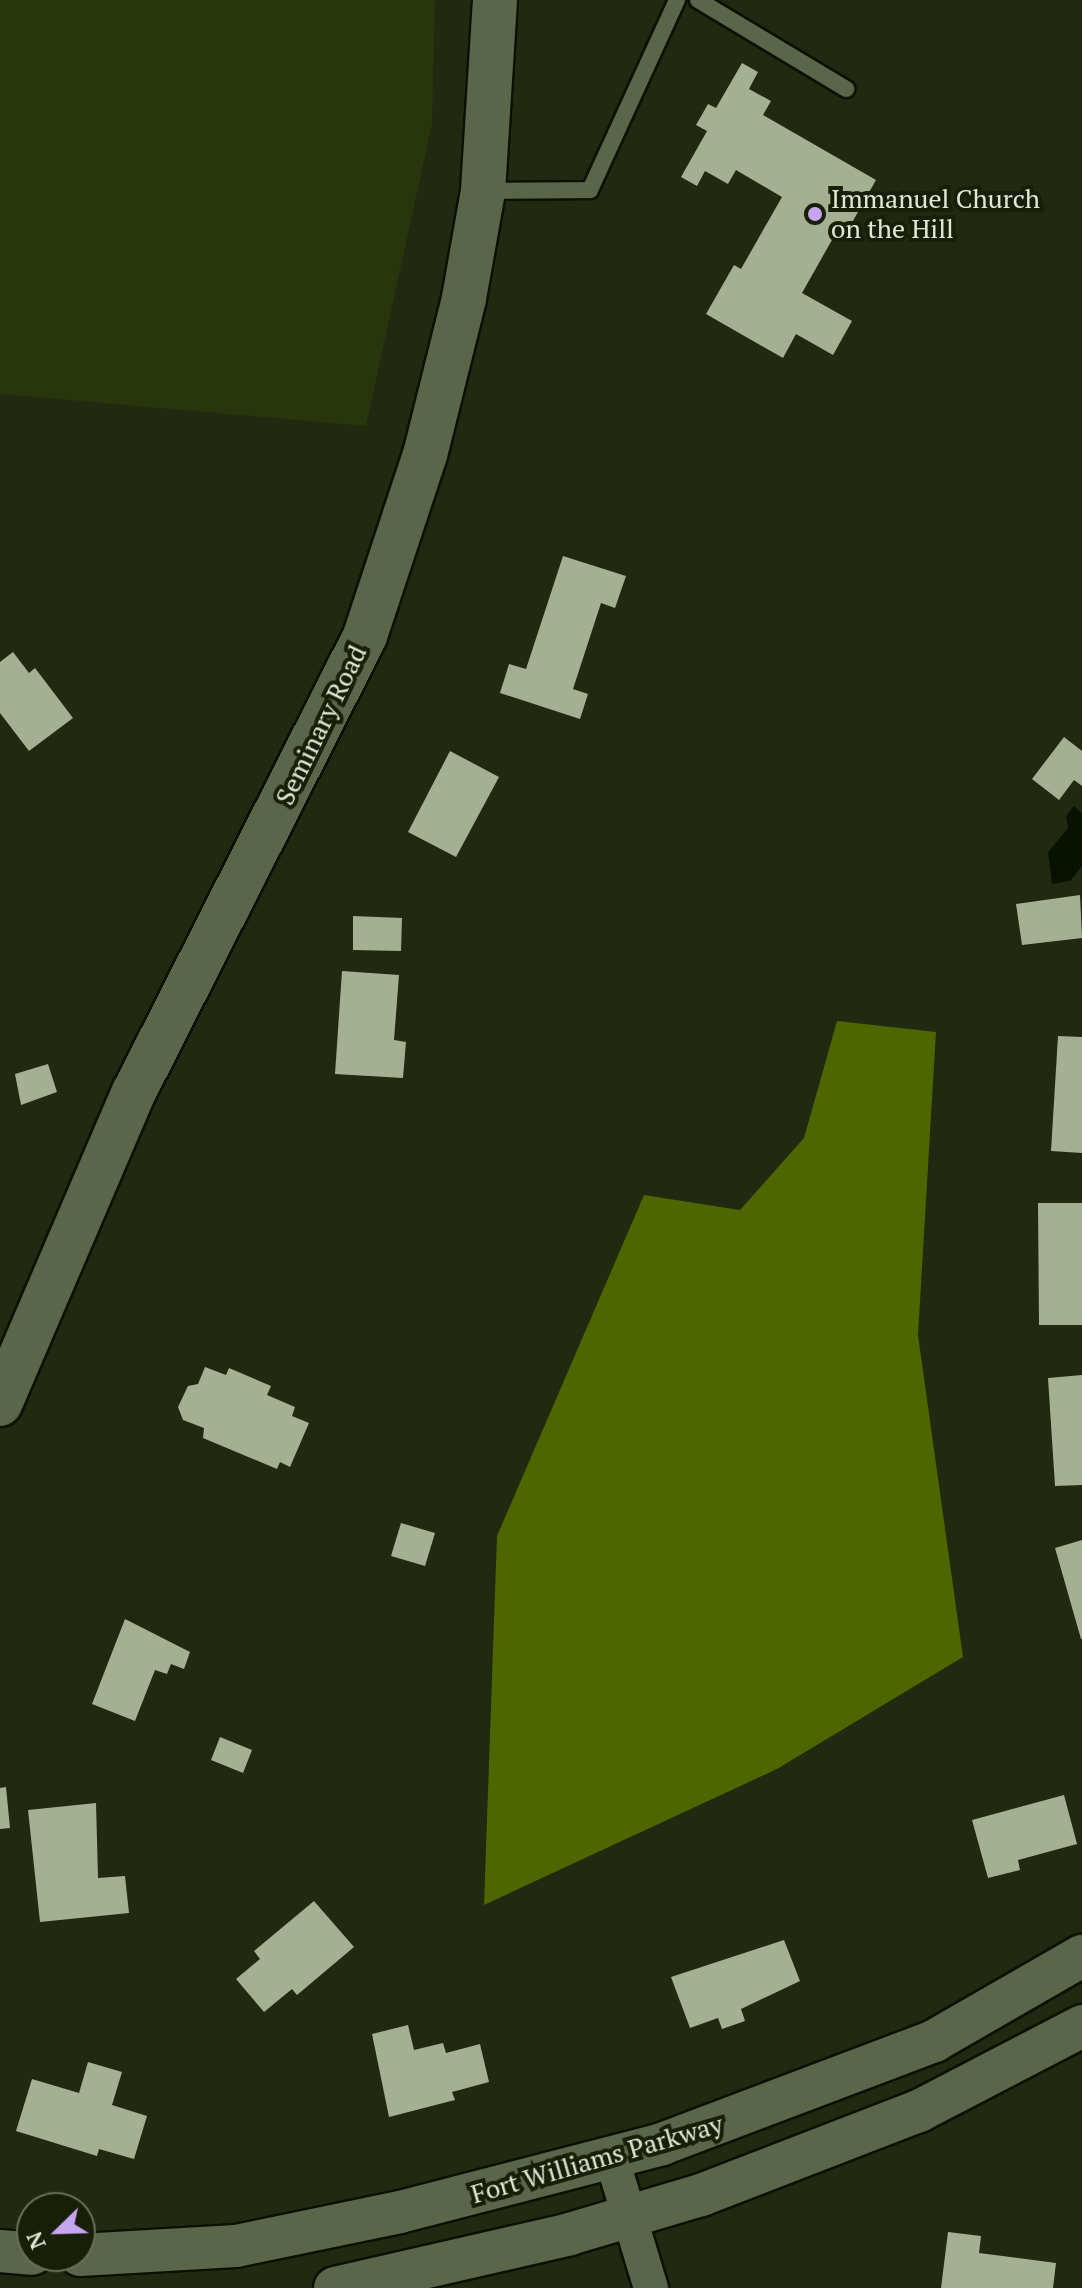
<!DOCTYPE html>
<style>
body{margin:0}
#map{position:relative;width:1082px;height:2288px;overflow:hidden;background:#212910;font-family:"PT Serif",serif}
div>[style]{position:absolute}
[style*='--x']{left:calc(var(--x)*1px);top:calc(var(--y)*1px);width:calc(var(--w)*1px);rotate:calc(var(--a)*1deg)}
.green>*{inset:0;background:#29350c}
.forest>*{inset:0;background:#4d6600}
.water>*{inset:0;background:#091100}
.building>*{inset:0;background:#a5b092}
.roads{filter:drop-shadow(2px 0 #0a1100) drop-shadow(-2px 0 #0a1100) drop-shadow(0 2px #0a1100) drop-shadow(0 -2px #0a1100)}
.service>*{height:16px;margin:-8px;padding:0 8px;transform-origin:8px;border-radius:8px;background:#5b6549}
.minor>*{height:34px;margin:-17px;padding:0 17px;transform-origin:17px;border-radius:17px;background:#5b6549}
.tertiary>*{height:42px;margin:-21px;padding:0 21px;transform-origin:21px;border-radius:21px;background:#5b6549}
.secondary>*{height:44px;margin:-22px;padding:0 22px;transform-origin:22px;border-radius:22px;background:#5b6549}
.dots>*{width:22px;height:22px;translate:-50% -50%;box-sizing:border-box;border:4px solid #171f06;border-radius:50%}
span{translate:-50% -50%;white-space:nowrap;text-align:center;line-height:1.15;-webkit-text-stroke:8px #171f06;paint-order:stroke}
.poi-label{font-size:26px;color:#e1e7d7}
.left{translate:0 -50%;text-align:left}
.street-label{font-size:26px;color:#e1e7d7}
.north{position:absolute;left:16px;top:2192px;width:80px;height:80px;box-sizing:border-box;background:#171f06;border:2px solid #686f5a;border-radius:50%;rotate:247deg;font-size:22px;font-weight:700;line-height:32px;text-align:center;color:#e1e7d7}
.north::after{content:'';display:block;margin:auto;width:28px;height:36px;background:#c7a6f0;clip-path:polygon(50% 0,100% 100%,50% 72%,0 100%)}
</style>
<div id="map">
<div class="green">
<div style="clip-path:polygon(0 0,435px 0,432px 124px,366px 426px,0 394px)"></div>
</div>
<div class="forest">
<div style="clip-path:polygon(837px 1021px,936px 1032px,918px 1335px,963px 1657px,777px 1769px,484px 1905px,497px 1536px,644px 1195px,740px 1210px,804px 1138px)"></div>
</div>
<div class="water">
<div style="clip-path:polygon(1074px 806px,1082px 813px,1082px 866px,1070px 881px,1052px 884px,1048px 852px,1068px 828px,1066px 816px)"></div>
</div>
<div class="building">
<div style="clip-path:polygon(742px 63px,758px 72px,749px 89px,771px 101px,763px 115px,876px 180px,845px 235px,837px 231px,802px 293px,852px 321px,833px 355px,796px 334px,783px 358px,706px 314px,734px 265px,741px 269px,782px 197px,736px 170px,728px 184px,705px 171px,697px 186px,681px 177px,707px 131px,696px 125px,708px 104px,716px 108px)"></div>
<div style="clip-path:polygon(563px 556px,626px 576px,615px 608px,601px 603px,573px 689px,588px 694px,580px 719px,500px 693px,509px 664px,526px 669px)"></div>
<div style="clip-path:polygon(13px 652px,29px 673px,35px 668px,73px 718px,29px 751px,0 713px,0 662px)"></div>
<div style="clip-path:polygon(1064px 737px,1082px 751px,1082px 786px,1074px 780px,1059px 800px,1032px 779px)"></div>
<div style="clip-path:polygon(450px 751px,499px 777px,456px 857px,408px 832px)"></div>
<div style="clip-path:polygon(1080px 895px,1082px 938px,1022px 945px,1016px 904px)"></div>
<div style="clip-path:polygon(353px 916px,402px 918px,401px 951px,353px 950px)"></div>
<div style="clip-path:polygon(342px 971px,399px 975px,394px 1040px,406px 1042px,403px 1078px,335px 1074px)"></div>
<div style="clip-path:polygon(1058px 1036px,1082px 1037px,1082px 1153px,1051px 1151px)"></div>
<div style="clip-path:polygon(48px 1064px,57px 1092px,21px 1105px,15px 1074px)"></div>
<div style="clip-path:polygon(1038px 1203px,1082px 1203px,1082px 1325px,1039px 1325px)"></div>
<div style="clip-path:polygon(205px 1367px,226px 1375px,229px 1368px,271px 1386px,267px 1395px,295px 1407px,292px 1416px,309px 1423px,290px 1467px,280px 1462px,277px 1469px,203px 1438px,204px 1428px,183px 1420px,178px 1407px,188px 1386px,198px 1384px)"></div>
<div style="clip-path:polygon(1082px 1375px,1082px 1485px,1055px 1486px,1048px 1378px)"></div>
<div style="clip-path:polygon(401px 1523px,435px 1533px,425px 1566px,391px 1556px)"></div>
<div style="clip-path:polygon(1082px 1540px,1082px 1639px,1081px 1639px,1055px 1548px)"></div>
<div style="clip-path:polygon(125px 1619px,190px 1652px,184px 1669px,171px 1664px,167px 1674px,155px 1670px,135px 1721px,92px 1704px)"></div>
<div style="clip-path:polygon(220px 1737px,252px 1750px,243px 1773px,211px 1760px)"></div>
<div style="clip-path:polygon(6px 1787px,10px 1828px,0 1829px,0 1788px)"></div>
<div style="clip-path:polygon(1064px 1795px,1077px 1844px,1018px 1860px,1020px 1870px,988px 1878px,972px 1820px)"></div>
<div style="clip-path:polygon(96px 1803px,98px 1878px,125px 1876px,129px 1913px,40px 1922px,28px 1810px)"></div>
<div style="clip-path:polygon(314px 1901px,354px 1947px,297px 1995px,292px 1989px,264px 2012px,236px 1979px,260px 1959px,254px 1951px)"></div>
<div style="clip-path:polygon(784px 1940px,800px 1981px,741px 2009px,745px 2021px,722px 2029px,718px 2018px,690px 2028px,671px 1977px)"></div>
<div style="clip-path:polygon(408px 2025px,414px 2050px,443px 2043px,446px 2053px,480px 2044px,489px 2082px,452px 2092px,455px 2100px,389px 2117px,372px 2034px)"></div>
<div style="clip-path:polygon(88px 2062px,122px 2072px,112px 2105px,147px 2116px,134px 2159px,99px 2149px,97px 2156px,16px 2131px,32px 2079px,79px 2093px)"></div>
<div style="clip-path:polygon(948px 2232px,981px 2236px,979px 2253px,1056px 2263px,1053px 2288px,941px 2288px)"></div>
</div>
<div class="roads">
<div class="service">
<div style="--x:698;--y:0;--w:173;--a:31"></div>
<div style="--x:485;--y:191;--w:105;--a:-0.5"></div>
<div style="--x:590;--y:190;--w:209;--a:-65.4"></div>
</div>
<div class="minor">
<div style="--x:612;--y:2159;--w:135;--a:73.2"></div>
</div>
<div class="tertiary">
<div style="--x:0;--y:2251;--w:32;--a:5"></div>
<div style="--x:80;--y:2255;--w:156;--a:-3.3"></div>
<div style="--x:236;--y:2246;--w:167;--a:-11.7"></div>
<div style="--x:400;--y:2212;--w:271;--a:-14.5"></div>
<div style="--x:662;--y:2144;--w:291;--a:-20.7"></div>
<div style="--x:934;--y:2041;--w:171;--a:-29.9"></div>
<div style="--x:335;--y:2288;--w:241;--a:-12.9"></div>
<div style="--x:570;--y:2234;--w:137;--a:-16.6"></div>
<div style="--x:701;--y:2195;--w:234;--a:-21.1"></div>
<div style="--x:919;--y:2111;--w:184;--a:-27.5"></div>
</div>
<div class="secondary">
<div style="--x:0;--y:1404;--w:340;--a:-66.8"></div>
<div style="--x:134;--y:1092;--w:511;--a:-63.13"></div>
<div style="--x:365;--y:636;--w:191;--a:-71.7"></div>
<div style="--x:425;--y:455;--w:162;--a:-76"></div>
<div style="--x:464;--y:298;--w:109;--a:-79.9"></div>
<div style="--x:483;--y:191;--w:191;--a:-86.4"></div>
</div>
</div>
<div class="dots">
<div style="left:815px;top:214px;background:#c7a6f0"></div>
</div>
<div class="poi-label">
<span class="left" style="left:831px;top:214px">Immanuel Church<br>on the Hill</span>
</div>
<div class="street-label">
<span style="left:321px;top:725px;rotate:-64deg">Seminary Road</span>
<span style="left:597px;top:2159px;rotate:-16deg">Fort Williams Parkway</span>
</div>
<div class="north">N</div>
</div>
